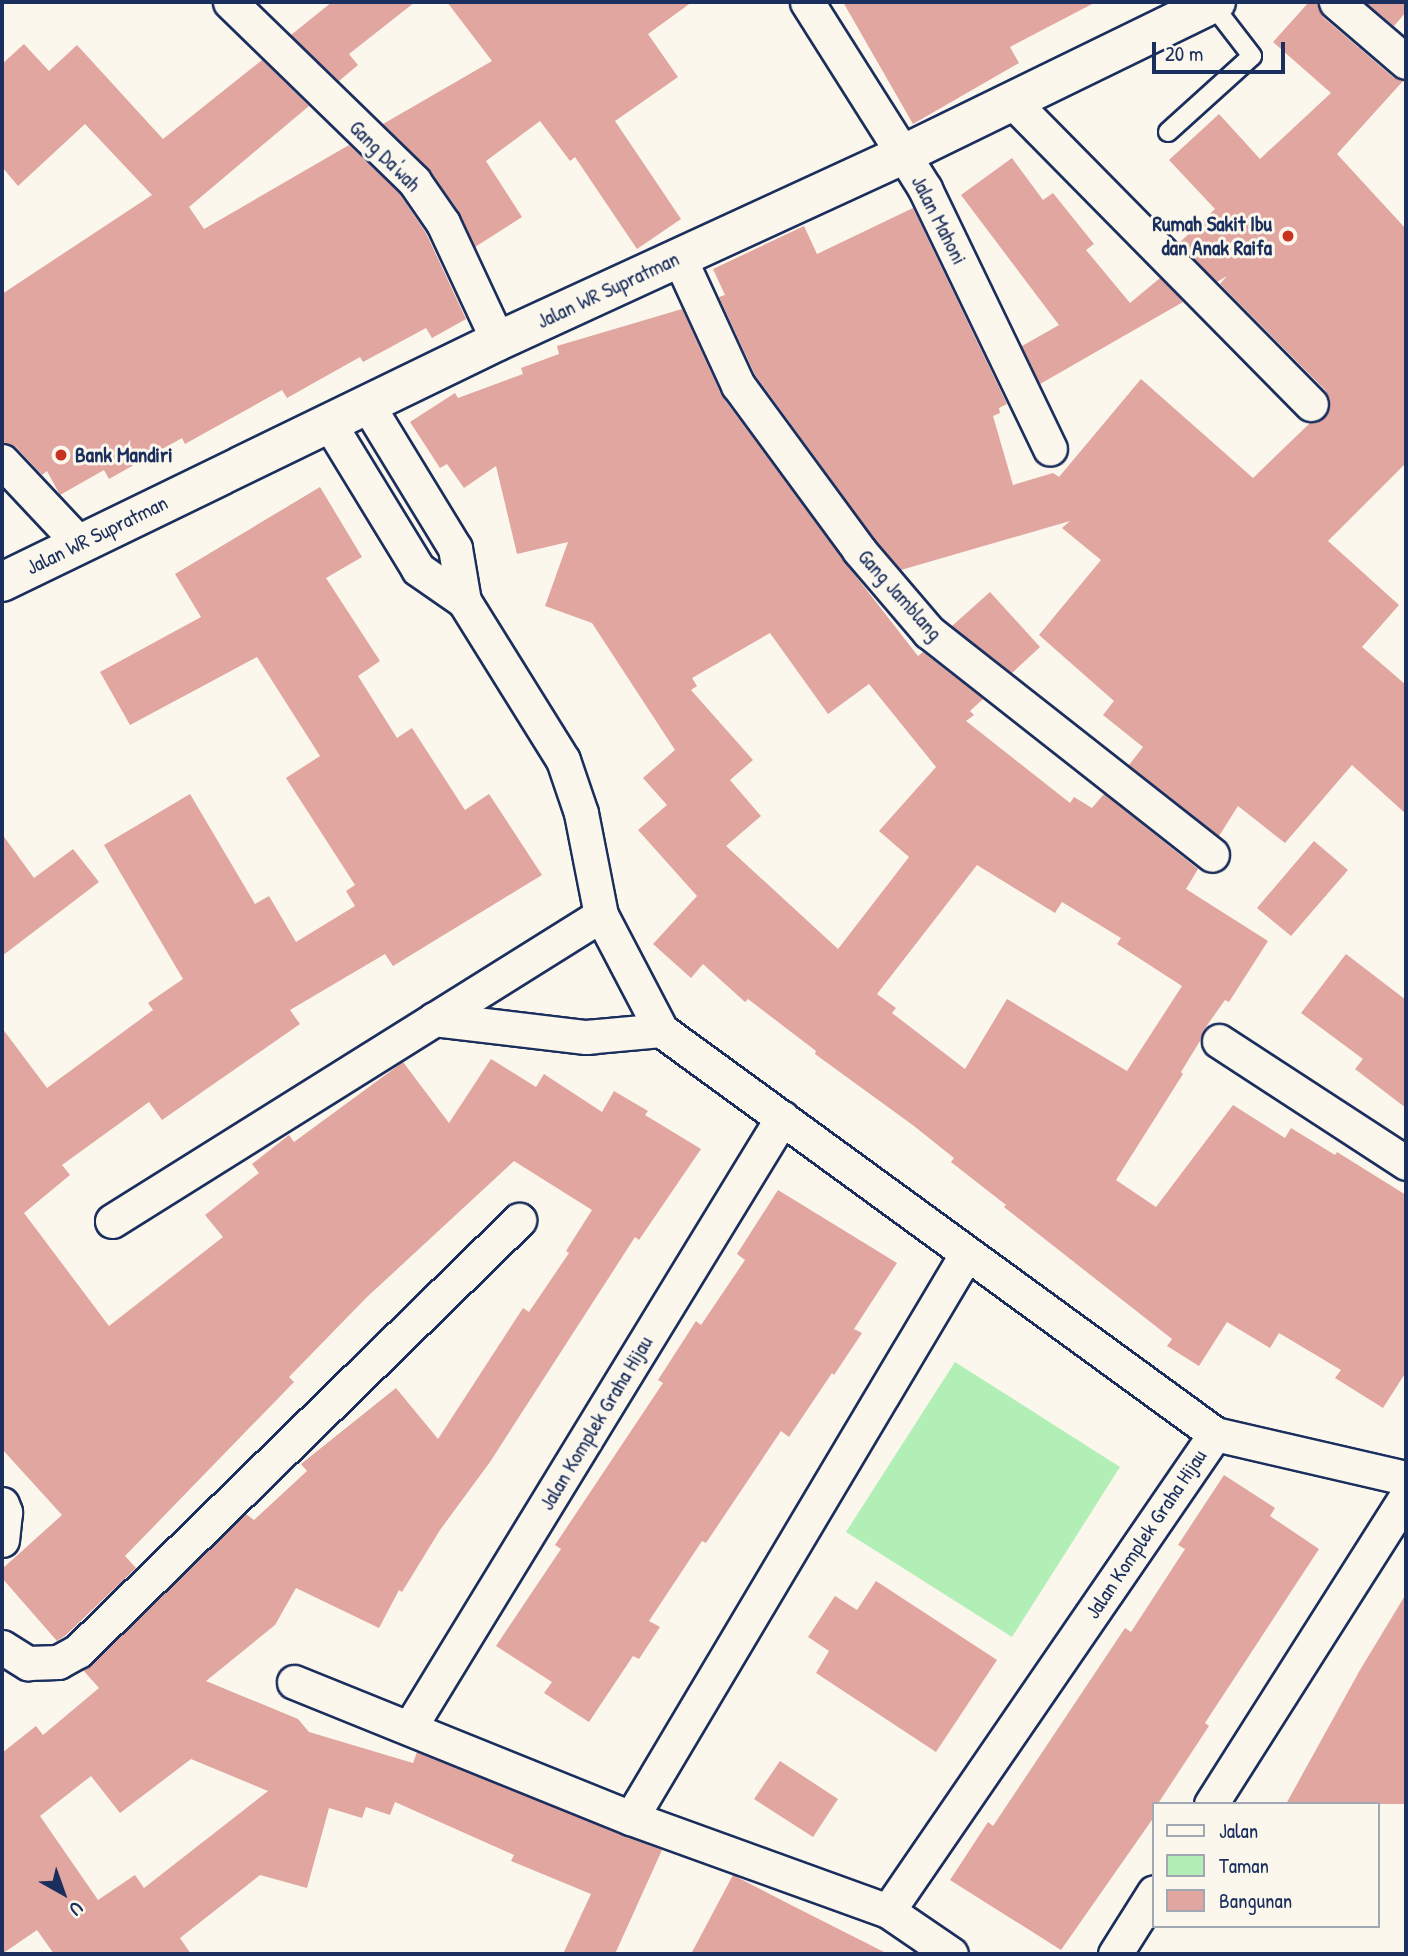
<!DOCTYPE html>
<style>
body{margin:0}
#map{position:relative;width:1408px;height:1956px;overflow:hidden;background:#fbf7ec;font-family:"Patrick Hand",sans-serif}
div>[style]{position:absolute}
[style*='--x']{left:calc(var(--x)*1px);top:calc(var(--y)*1px);width:calc(var(--w)*1px);rotate:calc(var(--a)*1deg)}
.green>*{inset:0;background:#b1efb6}
.building>*{inset:0;background:#e0a69f}
.roads{filter:drop-shadow(2px 0 #1b2f5e) drop-shadow(-2px 0 #1b2f5e) drop-shadow(0 2px #1b2f5e) drop-shadow(0 -2px #1b2f5e)}
.lane>*{height:18px;margin:-9px;padding:0 9px;transform-origin:9px;border-radius:9px;background:#fbf7ec}
.street>*{height:33px;margin:-16.5px;padding:0 16.5px;transform-origin:16.5px;border-radius:16.5px;background:#fbf7ec}
.secondary>*{height:38px;margin:-19px;padding:0 19px;transform-origin:19px;border-radius:19px;background:#fbf7ec}
.dots>*{width:19px;height:19px;translate:-50% -50%;box-sizing:border-box;border:4px solid #fbf7ec;border-radius:50%}
span{translate:-50% -50%;white-space:nowrap;text-align:center;line-height:1.15;-webkit-text-stroke:6px #fbf7ec;paint-order:stroke}
.street-label{font-size:21px;color:#1b2f5e}
.poi-label{font-size:21px;color:#1b2f5e;font-weight:700}
.right{translate:-100% -50%;text-align:right}
.left{translate:0 -50%;text-align:left}
.frame{position:absolute;inset:0;border:4px solid #1b2f5e;pointer-events:none}
.legend{position:absolute;left:1152px;top:1802px;width:228px;height:126px;box-sizing:border-box;background:#fbf7ec;border:2px solid #a1a7b3;margin:0;padding:9px 12px;list-style:none;font-size:21px;color:#1b2f5e}
.legend li{display:flex;align-items:center;gap:14px;height:35px}
.legend b{width:35px;border:2px solid #a1a7b3}
.north{position:absolute;left:28px;top:1858px;width:70px;height:70px;-webkit-text-stroke:5px #fbf7ec;paint-order:stroke;rotate:140deg;font-size:19px;font-weight:700;line-height:28px;text-align:center;color:#1b2f5e}
.north::after{content:'';display:block;margin:auto;width:24px;height:32px;background:#1b2f5e;clip-path:polygon(50% 0,100% 100%,50% 72%,0 100%)}
.scale{position:absolute;left:1152px;top:42px;width:133px;height:32px;box-sizing:border-box;border:4px solid #1b2f5e;border-top:0;padding-left:9px;font-size:21px;line-height:24px;white-space:nowrap;color:#1b2f5e;-webkit-text-stroke:5px #fbf7ec;paint-order:stroke}
</style>
<div id="map">
<div class="green">
<div style="clip-path:polygon(955px 1362px,1120px 1467px,1012px 1637px,846px 1532px)"></div>
</div>
<div class="building">
<div style="clip-path:polygon(332px 2px,415px 2px,349px 54px,358px 65px,339px 81px,291px 35px)"></div>
<div style="clip-path:polygon(447px 2px,692px 2px,648px 34px,678px 77px,615px 121px,681px 219px,637px 249px,575px 157px,570px 161px,540px 121px,486px 161px,522px 217px,475px 247px,459px 212px,430px 170px,383px 124px,492px 61px)"></div>
<div style="clip-path:polygon(843px 2px,1096px 2px,1010px 47px,1019px 63px,913px 124px)"></div>
<div style="clip-path:polygon(1309px 2px,1317px 2px,1323px 17px,1393px 77px,1403px 81px,1337px 154px,1406px 229px,1406px 463px,1328px 541px,1399px 605px,1362px 647px,1406px 685px,1406px 814px,1352px 765px,1285px 843px,1238px 806px,1219px 836px,1129px 765px,1143px 747px,1103px 715px,1114px 701px,1039px 635px,1101px 560px,1062px 528px,1070px 521px,901px 570px,874px 538px,755px 375px,719px 297px,725px 295px,713px 269px,804px 226px,817px 254px,913px 208px,1007px 404px,999px 408px,1000px 413px,993px 416px,1013px 485px,1053px 473px,1059px 477px,1141px 379px,1253px 478px,1310px 423px,1325px 417px,1330px 400px,1325px 390px,1220px 284px,1227px 276px,1217px 282px,1179px 243px,1215px 209px,1169px 160px,1219px 114px,1260px 159px,1331px 93px,1273px 42px)"></div>
<div style="clip-path:polygon(1365px 2px,1406px 2px,1406px 12px,1394px 26px)"></div>
<div style="clip-path:polygon(24px 44px,49px 71px,77px 45px,163px 139px,262px 60px,309px 106px,189px 207px,204px 229px,349px 145px,399px 193px,426px 233px,466px 319px,432px 338px,426px 328px,363px 362px,360px 357px,287px 398px,282px 390px,185px 444px,182px 438px,109px 479px,104px 470px,60px 495px,47px 471px,42px 475px,16px 447px,2px 442px,2px 294px,152px 195px,85px 124px,18px 186px,2px 167px,2px 64px)"></div>
<div style="clip-path:polygon(1012px 158px,1043px 200px,1053px 193px,1094px 244px,1086px 250px,1130px 303px,1160px 278px,1183px 302px,1040px 384px,1022px 346px,1059px 325px,961px 195px)"></div>
<div style="clip-path:polygon(evenodd,682px 309px,722px 396px,844px 561px,918px 656px,923px 652px,983px 699px,970px 711px,974px 715px,966px 721px,1070px 803px,1074px 797px,1092px 808px,1104px 794px,1198px 869px,1186px 889px,1268px 941px,1229px 1002px,1225px 1000px,1203px 1031px,1200px 1041px,1181px 1072px,1183px 1074px,1116px 1180px,1156px 1207px,1233px 1105px,1285px 1138px,1291px 1128px,1335px 1155px,1337px 1152px,1406px 1195px,1406px 1372px,1383px 1408px,1335px 1378px,1341px 1370px,1279px 1333px,1270px 1348px,1227px 1322px,1199px 1366px,1167px 1346px,1172px 1339px,1004px 1207px,1006px 1205px,951px 1162px,954px 1158px,914px 1126px,815px 1054px,816px 1051px,748px 999px,745px 1002px,703px 964px,691px 978px,653px 944px,697px 896px,638px 830px,667px 805px,643px 778px,675px 750px,592px 623px,545px 606px,568px 542px,517px 554px,496px 466px,464px 488px,447px 464px,440px 468px,410px 422px,455px 393px,458px 398px,523px 374px,521px 368px,559px 354px,557px 346px,682px 309px,770px 633px,828px 714px,869px 684px,936px 767px,879px 831px,909px 857px,838px 949px,726px 846px,761px 816px,730px 780px,753px 760px,691px 690px,697px 686px,692px 678px,770px 633px,682px 309px,977px 865px,1055px 913px,1062px 902px,1121px 938px,1117px 944px,1182px 986px,1127px 1071px,1007px 999px,965px 1069px,892px 1013px,896px 1008px,877px 994px,977px 865px)"></div>
<div style="clip-path:polygon(evenodd,320px 487px,362px 557px,326px 578px,380px 661px,358px 676px,397px 738px,412px 728px,465px 810px,489px 794px,542px 875px,393px 966px,385px 954px,290px 1010px,300px 1024px,162px 1120px,149px 1102px,62px 1165px,70px 1175px,24px 1213px,109px 1326px,223px 1237px,205px 1215px,259px 1173px,252px 1164px,289px 1135px,294px 1142px,403px 1062px,449px 1123px,491px 1059px,536px 1087px,544px 1074px,602px 1112px,614px 1091px,648px 1111px,645px 1115px,701px 1149px,639px 1240px,635px 1237px,490px 1462px,440px 1530px,402px 1592px,399px 1590px,379px 1628px,296px 1588px,275px 1625px,206px 1681px,298px 1719px,309px 1732px,413px 1763px,417px 1752px,662px 1850px,615px 1954px,563px 1954px,591px 1894px,511px 1861px,514px 1855px,395px 1802px,390px 1815px,366px 1807px,362px 1818px,329px 1808px,307px 1888px,260px 1875px,180px 1938px,191px 1954px,54px 1954px,37px 1930px,2px 1954px,2px 1753px,36px 1726px,43px 1735px,99px 1688px,83px 1670px,246px 1514px,254px 1520px,307px 1471px,301px 1464px,396px 1388px,438px 1439px,523px 1308px,529px 1312px,569px 1253px,566px 1251px,592px 1210px,514px 1161px,366px 1298px,289px 1377px,294px 1382px,125px 1556px,136px 1568px,66px 1635px,57px 1641px,2px 1578px,2px 1569px,62px 1515px,2px 1449px,2px 1028px,47px 1088px,153px 1010px,148px 1003px,183px 979px,104px 845px,190px 794px,255px 904px,269px 896px,296px 942px,355px 906px,346px 891px,355px 885px,286px 778px,320px 756px,257px 657px,130px 725px,100px 672px,201px 617px,175px 574px,320px 487px,191px 1759px,268px 1791px,144px 1888px,135px 1875px,98px 1900px,40px 1816px,91px 1776px,120px 1813px,191px 1759px)"></div>
<div style="clip-path:polygon(990px 592px,1040px 647px,1012px 673px,952px 626px)"></div>
<div style="clip-path:polygon(2px 834px,34px 878px,73px 849px,99px 882px,2px 956px)"></div>
<div style="clip-path:polygon(1314px 841px,1348px 870px,1291px 936px,1257px 908px)"></div>
<div style="clip-path:polygon(1346px 954px,1406px 1000px,1406px 1108px,1355px 1069px,1363px 1059px,1301px 1013px)"></div>
<div style="clip-path:polygon(778px 1190px,897px 1263px,854px 1329px,862px 1333px,834px 1375px,832px 1373px,789px 1437px,781px 1431px,706px 1543px,702px 1541px,649px 1621px,660px 1627px,639px 1659px,633px 1656px,589px 1722px,544px 1693px,552px 1682px,496px 1646px,561px 1549px,555px 1545px,663px 1383px,658px 1380px,696px 1321px,701px 1325px,745px 1260px,737px 1254px)"></div>
<div style="clip-path:polygon(1224px 1475px,1275px 1508px,1270px 1516px,1319px 1549px,1205px 1723px,1209px 1726px,1159px 1802px,1161px 1804px,1154px 1804px,1154px 1817px,1061px 1950px,950px 1880px,988px 1822px,993px 1826px,1125px 1628px,1131px 1632px,1185px 1549px,1178px 1545px)"></div>
<div style="clip-path:polygon(876px 1581px,997px 1660px,936px 1752px,816px 1673px,829px 1651px,808px 1637px,835px 1596px,857px 1610px)"></div>
<div style="clip-path:polygon(1406px 1594px,1406px 1804px,1286px 1804px,1360px 1670px)"></div>
<div style="clip-path:polygon(780px 1761px,838px 1799px,813px 1837px,754px 1799px)"></div>
<div style="clip-path:polygon(733px 1875px,791px 1905px,888px 1954px,691px 1954px)"></div>
</div>
<div class="roads">
<div class="lane">
<div style="--x:1168;--y:132;--w:113;--a:-42.1"></div>
<div style="--x:1252;--y:56;--w:66;--a:-127.6"></div>
</div>
<div class="street">
<div style="--x:230;--y:2;--w:257;--a:44.2"></div>
<div style="--x:414;--y:181;--w:51;--a:55.4"></div>
<div style="--x:443;--y:223;--w:130;--a:65"></div>
<div style="--x:807;--y:2;--w:221;--a:57.7"></div>
<div style="--x:925;--y:189;--w:288;--a:64.3"></div>
<div style="--x:1336;--y:2;--w:92;--a:40.6"></div>
<div style="--x:1011;--y:100;--w:427;--a:45.4"></div>
<div style="--x:679;--y:257;--w:141;--a:65.3"></div>
<div style="--x:738;--y:385;--w:205;--a:53.7"></div>
<div style="--x:859;--y:550;--w:108;--a:49.5"></div>
<div style="--x:929;--y:632;--w:360;--a:38.2"></div>
<div style="--x:367;--y:404;--w:169;--a:58.6"></div>
<div style="--x:455;--y:548;--w:54;--a:80.4"></div>
<div style="--x:464;--y:601;--w:187;--a:58.1"></div>
<div style="--x:563;--y:760;--w:56;--a:71.2"></div>
<div style="--x:581;--y:813;--w:104;--a:78.9"></div>
<div style="--x:601;--y:915;--w:130;--a:62.4"></div>
<div style="--x:661;--y:1030;--w:686;--a:36.1"></div>
<div style="--x:1215;--y:1434;--w:196;--a:13"></div>
<div style="--x:329;--y:423;--w:171;--a:58.6"></div>
<div style="--x:418;--y:569;--w:56;--a:34.8"></div>
<div style="--x:2;--y:461;--w:112;--a:46.8"></div>
<div style="--x:434;--y:1019;--w:153;--a:6.8"></div>
<div style="--x:586;--y:1037;--w:75;--a:-5.3"></div>
<div style="--x:1219;--y:1041;--w:223;--a:33.1"></div>
<div style="--x:112;--y:1221;--w:577;--a:-32.04"></div>
<div style="--x:2;--y:1504;--w:9;--a:69"></div>
<div style="--x:5;--y:1512;--w:28;--a:96"></div>
<div style="--x:2;--y:1647;--w:31;--a:32"></div>
<div style="--x:28;--y:1663;--w:30;--a:-2"></div>
<div style="--x:58;--y:1662;--w:23;--a:-29"></div>
<div style="--x:78;--y:1651;--w:617;--a:-44.34"></div>
<div style="--x:294;--y:1682;--w:363;--a:22"></div>
<div style="--x:631;--y:1818;--w:273;--a:19.9"></div>
<div style="--x:888;--y:1911;--w:76;--a:34.3"></div>
<div style="--x:410;--y:1727;--w:714;--a:-58.58"></div>
<div style="--x:1211;--y:1804;--w:364;--a:-57.6"></div>
<div style="--x:631;--y:1818;--w:657;--a:-59.26"></div>
<div style="--x:888;--y:1911;--w:578;--a:-55.57"></div>
<div style="--x:1115;--y:1954;--w:73;--a:-57.8"></div>
</div>
<div class="secondary">
<div style="--x:2;--y:582;--w:551;--a:-25.91"></div>
<div style="--x:498;--y:341;--w:447;--a:-24.7"></div>
<div style="--x:904;--y:154;--w:347;--a:-26"></div>
</div>
</div>
<div class="dots">
<div style="left:1288px;top:236px;background:#c8321e"></div>
<div style="left:61px;top:455px;background:#c8321e"></div>
</div>
<div class="street-label">
<span style="left:385px;top:156px;rotate:45deg">Gang Da'wah</span>
<span style="left:939px;top:220px;rotate:63deg">Jalan Mahoni</span>
<span style="left:608px;top:290px;rotate:-25deg">Jalan WR Supratman</span>
<span style="left:97px;top:535px;rotate:-26deg">Jalan WR Supratman</span>
<span style="left:900px;top:595px;rotate:48deg">Gang Jamblang</span>
<span style="left:596px;top:1423px;rotate:-59deg">Jalan Komplek Graha Hijau</span>
<span style="left:1146px;top:1534px;rotate:-56deg">Jalan Komplek Graha Hijau</span>
</div>
<div class="poi-label">
<span class="right" style="left:1272px;top:236px">Rumah Sakit Ibu<br>dan Anak Raifa</span>
<span class="left" style="left:75px;top:455px">Bank Mandiri</span>
</div>
<div class="frame"></div>
<ul class="legend">
<li><b style="height:9px;background:#fbf7ec"></b>Jalan</li>
<li><b style="height:19px;background:#b1efb6"></b>Taman</li>
<li><b style="height:19px;background:#e0a69f"></b>Bangunan</li>
</ul>
<div class="north">U</div>
<div class="scale">20 m</div>
</div>
